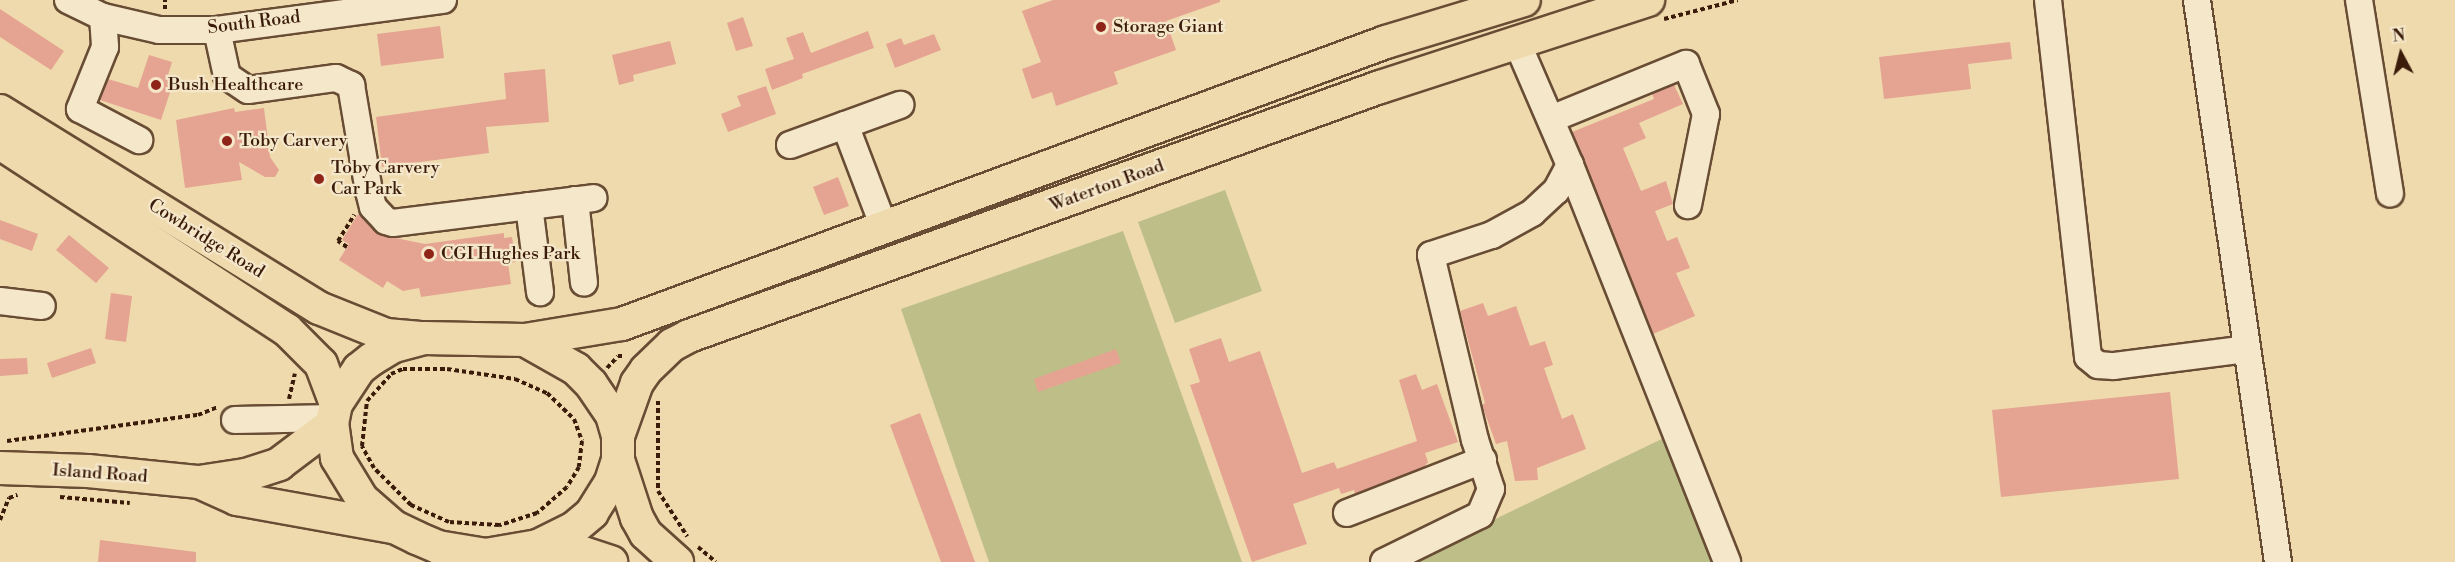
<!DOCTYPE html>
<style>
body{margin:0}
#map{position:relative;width:2455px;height:562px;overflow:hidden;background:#efdaae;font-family:"Libre Bodoni",serif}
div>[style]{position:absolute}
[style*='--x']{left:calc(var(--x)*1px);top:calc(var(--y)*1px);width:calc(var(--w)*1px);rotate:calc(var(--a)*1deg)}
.green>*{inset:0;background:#bebe88}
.building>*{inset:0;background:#e5a491}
.path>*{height:4px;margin-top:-2px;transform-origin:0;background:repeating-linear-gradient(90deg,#3b1c0b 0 4.5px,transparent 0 7.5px)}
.roads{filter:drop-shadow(2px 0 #684c34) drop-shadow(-2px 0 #684c34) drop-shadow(0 2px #684c34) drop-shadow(0 -2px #684c34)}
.minor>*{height:26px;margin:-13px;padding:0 13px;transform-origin:13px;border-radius:13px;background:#f5e7ca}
.major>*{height:32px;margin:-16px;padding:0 16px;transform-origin:16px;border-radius:16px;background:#efdaae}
.dots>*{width:16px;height:16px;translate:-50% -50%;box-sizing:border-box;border:3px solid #f5e7ca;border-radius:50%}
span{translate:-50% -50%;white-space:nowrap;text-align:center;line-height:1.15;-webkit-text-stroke:4.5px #f5e7ca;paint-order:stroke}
.street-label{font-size:18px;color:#3b1c0b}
.poi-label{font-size:18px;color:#3b1c0b}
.left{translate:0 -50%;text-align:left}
.north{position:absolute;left:2371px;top:24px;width:60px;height:60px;-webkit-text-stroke:4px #f5e7ca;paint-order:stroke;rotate:353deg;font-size:16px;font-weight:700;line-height:24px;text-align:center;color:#3b1c0b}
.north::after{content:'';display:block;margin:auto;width:21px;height:27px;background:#3b1c0b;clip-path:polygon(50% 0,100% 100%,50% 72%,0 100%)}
</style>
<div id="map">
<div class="green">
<div style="clip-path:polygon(1225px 190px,1262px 291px,1175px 323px,1138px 222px)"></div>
<div style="clip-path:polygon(1123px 231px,1242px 562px,989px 562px,901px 309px)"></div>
<div style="clip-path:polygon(1668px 436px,1721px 562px,1406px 562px)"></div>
</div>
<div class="building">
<div style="clip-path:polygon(1053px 0,1220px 0,1220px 2px,1166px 21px,1176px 50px,1114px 72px,1118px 84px,1056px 106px,1052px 92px,1032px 99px,1022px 69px,1041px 62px,1022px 11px)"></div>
<div style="clip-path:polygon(0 9px,64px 51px,51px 70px,0 37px)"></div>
<div style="clip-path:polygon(743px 17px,753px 46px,736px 51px,727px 23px)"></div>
<div style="clip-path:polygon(440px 26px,444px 58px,381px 66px,377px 34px)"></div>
<div style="clip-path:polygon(868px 31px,874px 48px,802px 74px,803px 78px,772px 90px,765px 69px,794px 59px,786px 38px,803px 32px,811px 53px)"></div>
<div style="clip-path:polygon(934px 34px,941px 50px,895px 68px,886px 44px,901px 38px,904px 45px)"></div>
<div style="clip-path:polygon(670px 41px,676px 64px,633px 75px,634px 81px,619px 85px,612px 55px)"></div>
<div style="clip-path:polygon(2010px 42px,2012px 59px,1968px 64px,1971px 89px,1884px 99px,1879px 57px)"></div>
<div style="clip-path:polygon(149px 55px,172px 62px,168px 75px,175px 77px,161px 120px,100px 100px,108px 79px,138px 88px)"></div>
<div style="clip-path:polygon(545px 69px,549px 122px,486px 127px,489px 153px,382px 167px,376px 117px,506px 99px,504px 73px)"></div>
<div style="clip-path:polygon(1674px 85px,1683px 104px,1639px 123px,1646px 138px,1623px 148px,1641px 191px,1666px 181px,1673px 204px,1655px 211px,1667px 241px,1677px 237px,1690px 268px,1676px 273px,1695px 316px,1653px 334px,1572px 132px,1654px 99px,1652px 94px)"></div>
<div style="clip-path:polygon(766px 86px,776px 114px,728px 132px,721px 114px,741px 106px,737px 96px)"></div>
<div style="clip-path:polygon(234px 108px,235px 112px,264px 108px,270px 157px,279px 170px,275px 177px,265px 177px,239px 162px,242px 180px,185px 188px,176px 120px)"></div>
<div style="clip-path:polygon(838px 177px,849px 206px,824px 215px,813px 187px)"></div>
<div style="clip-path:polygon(358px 214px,381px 235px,425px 244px,504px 233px,504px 238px,512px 237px,516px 262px,508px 263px,511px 284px,421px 297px,419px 288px,403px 291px,387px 281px,383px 288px,339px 260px,349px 244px,342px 240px)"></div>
<div style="clip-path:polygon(0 220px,38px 234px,32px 251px,0 239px)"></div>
<div style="clip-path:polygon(69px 235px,109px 268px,96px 283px,56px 250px)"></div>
<div style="clip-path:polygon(111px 293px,132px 296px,126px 342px,105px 339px)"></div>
<div style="clip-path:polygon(1483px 303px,1488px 316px,1516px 306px,1530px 346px,1545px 341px,1553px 365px,1544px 368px,1562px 419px,1573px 414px,1586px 449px,1537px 468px,1538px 480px,1515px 481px,1507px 441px,1496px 444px,1482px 405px,1485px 403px,1460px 311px)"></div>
<div style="clip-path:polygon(1221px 338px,1229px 362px,1260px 351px,1302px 473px,1334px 462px,1337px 469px,1417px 441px,1399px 380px,1416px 374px,1422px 390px,1437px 384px,1458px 442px,1425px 453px,1428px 462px,1424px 467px,1355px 494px,1354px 490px,1341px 494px,1339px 488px,1293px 504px,1307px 544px,1252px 562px,1190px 385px,1200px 382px,1189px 349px)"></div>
<div style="clip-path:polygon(91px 348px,96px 363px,52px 378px,47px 363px)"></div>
<div style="clip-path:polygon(1116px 349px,1121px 363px,1038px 392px,1034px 379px)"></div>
<div style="clip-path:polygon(27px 358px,28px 374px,0 376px,0 359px)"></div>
<div style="clip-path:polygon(2170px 392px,2179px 479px,2001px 497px,1992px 410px)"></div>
<div style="clip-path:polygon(920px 413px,975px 562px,941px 562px,890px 425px)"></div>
<div style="clip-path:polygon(100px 540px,196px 552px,196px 562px,98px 562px)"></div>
</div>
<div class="path">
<div style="--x:165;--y:9;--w:9;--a:-90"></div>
<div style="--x:1664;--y:19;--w:76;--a:-14.4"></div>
<div style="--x:347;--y:247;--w:11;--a:-146"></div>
<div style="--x:338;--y:241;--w:31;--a:-58"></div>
<div style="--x:607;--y:368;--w:16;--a:-47"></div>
<div style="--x:618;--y:356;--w:7;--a:0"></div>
<div style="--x:403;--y:369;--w:44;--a:0"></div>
<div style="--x:447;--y:369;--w:69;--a:8.4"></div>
<div style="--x:515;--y:379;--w:35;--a:24"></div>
<div style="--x:547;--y:393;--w:37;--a:44"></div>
<div style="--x:574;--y:419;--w:23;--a:70"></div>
<div style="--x:582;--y:441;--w:26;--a:97"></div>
<div style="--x:579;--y:467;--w:23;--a:121"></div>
<div style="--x:567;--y:487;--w:40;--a:139"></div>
<div style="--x:537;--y:513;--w:40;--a:162"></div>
<div style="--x:499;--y:525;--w:50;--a:-176.6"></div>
<div style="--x:449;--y:522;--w:42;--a:-155.9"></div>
<div style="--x:411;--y:505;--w:52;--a:-135"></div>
<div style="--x:374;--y:468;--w:25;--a:-119"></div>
<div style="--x:362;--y:446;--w:45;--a:-83.7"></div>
<div style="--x:367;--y:401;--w:36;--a:-48"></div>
<div style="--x:391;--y:374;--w:13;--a:-23"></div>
<div style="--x:289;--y:399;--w:26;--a:-77"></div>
<div style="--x:658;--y:401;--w:90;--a:90"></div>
<div style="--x:658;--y:491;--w:54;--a:57.2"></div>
<div style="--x:7;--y:441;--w:193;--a:-7.8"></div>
<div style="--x:198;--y:415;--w:22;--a:-22"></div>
<div style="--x:60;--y:497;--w:70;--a:4.9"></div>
<div style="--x:0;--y:520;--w:24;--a:-68"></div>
<div style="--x:9;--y:498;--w:9;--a:-21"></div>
<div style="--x:698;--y:547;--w:23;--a:40"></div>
</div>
<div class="roads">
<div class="minor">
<div style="--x:68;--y:0;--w:39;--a:26"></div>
<div style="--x:103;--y:17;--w:57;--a:13.1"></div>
<div style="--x:159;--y:30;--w:58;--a:0"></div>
<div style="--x:217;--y:30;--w:228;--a:-7.6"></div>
<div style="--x:2048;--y:0;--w:359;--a:83.6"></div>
<div style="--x:2088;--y:357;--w:13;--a:39"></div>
<div style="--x:2098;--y:365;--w:16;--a:4"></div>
<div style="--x:2114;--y:366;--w:134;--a:-7.3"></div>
<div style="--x:2197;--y:0;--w:568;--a:81.8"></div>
<div style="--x:2359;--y:0;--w:196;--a:80.9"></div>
<div style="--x:103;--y:17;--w:30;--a:86"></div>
<div style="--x:105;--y:47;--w:67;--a:112"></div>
<div style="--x:80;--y:109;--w:67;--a:27.7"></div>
<div style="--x:217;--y:30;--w:47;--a:77.7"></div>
<div style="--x:227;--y:76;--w:25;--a:34"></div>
<div style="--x:248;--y:90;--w:89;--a:-7.8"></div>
<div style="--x:336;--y:78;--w:17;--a:25"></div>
<div style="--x:351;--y:85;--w:108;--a:80.4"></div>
<div style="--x:369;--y:191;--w:16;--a:76"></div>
<div style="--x:373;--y:207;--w:19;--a:47"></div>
<div style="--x:386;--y:221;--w:7;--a:16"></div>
<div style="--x:393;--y:223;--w:202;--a:-7.1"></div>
<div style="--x:1551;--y:119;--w:146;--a:-22.2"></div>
<div style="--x:1686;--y:64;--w:54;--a:68.2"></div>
<div style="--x:1706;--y:114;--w:93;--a:101.2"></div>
<div style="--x:790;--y:145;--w:59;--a:-20"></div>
<div style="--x:1570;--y:165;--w:427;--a:68.4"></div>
<div style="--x:575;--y:200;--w:83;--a:83.8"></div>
<div style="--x:529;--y:206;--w:87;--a:82.7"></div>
<div style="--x:884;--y:227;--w:109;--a:-110.9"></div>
<div style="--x:845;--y:125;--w:59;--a:-20"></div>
<div style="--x:0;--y:301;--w:42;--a:6.8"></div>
<div style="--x:235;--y:420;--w:99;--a:-1.2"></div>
<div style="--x:1347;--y:513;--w:146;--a:-21.3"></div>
<div style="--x:1384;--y:562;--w:107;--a:-26.1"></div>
<div style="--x:1480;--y:515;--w:28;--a:-67"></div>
<div style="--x:1491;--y:489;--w:52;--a:-108.1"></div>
<div style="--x:1475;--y:440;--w:190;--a:-103.4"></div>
<div style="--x:1431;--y:255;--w:64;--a:-18.2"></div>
<div style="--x:1492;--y:235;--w:46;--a:-28.8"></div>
<div style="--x:1532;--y:213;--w:33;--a:-43"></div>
<div style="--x:1556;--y:191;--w:30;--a:-62"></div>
<div style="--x:1570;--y:165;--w:136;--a:-113.4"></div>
</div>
<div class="major">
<div style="--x:0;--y:111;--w:375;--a:31.7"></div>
<div style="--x:319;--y:308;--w:72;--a:21.9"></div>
<div style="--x:386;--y:335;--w:32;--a:5"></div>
<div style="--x:0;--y:143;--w:343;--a:33.1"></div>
<div style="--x:287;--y:330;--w:48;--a:45"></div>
<div style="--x:321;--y:364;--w:43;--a:69.4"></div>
<div style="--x:424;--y:338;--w:101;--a:1.1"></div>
<div style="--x:525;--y:340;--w:59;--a:29.6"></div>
<div style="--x:576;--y:369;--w:21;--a:45"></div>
<div style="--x:591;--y:384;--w:37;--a:56"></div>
<div style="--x:612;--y:415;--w:22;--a:74"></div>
<div style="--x:618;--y:436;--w:24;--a:90"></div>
<div style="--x:618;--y:460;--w:23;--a:108"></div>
<div style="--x:611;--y:482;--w:36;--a:122"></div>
<div style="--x:592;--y:513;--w:23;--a:140"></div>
<div style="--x:574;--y:528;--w:40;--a:153.4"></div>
<div style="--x:538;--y:546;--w:53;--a:170.2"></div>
<div style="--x:486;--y:555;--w:49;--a:-170.5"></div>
<div style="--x:438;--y:547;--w:23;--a:-157"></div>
<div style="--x:417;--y:538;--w:25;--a:-154"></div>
<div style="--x:394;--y:527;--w:43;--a:-138.8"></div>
<div style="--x:362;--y:499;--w:48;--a:-121.4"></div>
<div style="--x:337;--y:458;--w:34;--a:-98"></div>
<div style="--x:332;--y:424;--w:20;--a:-79"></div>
<div style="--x:336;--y:404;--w:42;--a:-56.7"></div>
<div style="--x:359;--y:369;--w:16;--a:-38"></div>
<div style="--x:372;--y:359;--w:26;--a:-31"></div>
<div style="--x:394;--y:346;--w:31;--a:-15"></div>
<div style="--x:525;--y:340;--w:98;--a:-9.4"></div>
<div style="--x:622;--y:324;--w:814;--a:-20.26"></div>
<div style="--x:1386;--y:42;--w:144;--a:-16.9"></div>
<div style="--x:618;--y:436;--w:56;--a:-70.3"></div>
<div style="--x:637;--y:383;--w:16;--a:-55"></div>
<div style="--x:646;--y:370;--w:36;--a:-44"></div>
<div style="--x:672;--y:345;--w:19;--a:-28"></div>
<div style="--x:689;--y:336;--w:734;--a:-19.82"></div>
<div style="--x:1380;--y:87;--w:282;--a:-18"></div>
<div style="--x:618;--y:460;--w:61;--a:71.9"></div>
<div style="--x:637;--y:518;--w:18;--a:61"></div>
<div style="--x:646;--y:534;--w:42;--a:42.1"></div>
<div style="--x:0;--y:468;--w:88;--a:2"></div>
<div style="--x:88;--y:471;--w:112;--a:5.7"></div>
<div style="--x:199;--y:482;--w:48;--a:-8.5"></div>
<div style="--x:246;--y:475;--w:35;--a:-18"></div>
<div style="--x:279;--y:464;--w:66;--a:-37"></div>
<div style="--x:199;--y:482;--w:42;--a:24.1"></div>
<div style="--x:237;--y:499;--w:158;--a:10.2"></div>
<div style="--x:538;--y:546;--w:39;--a:7"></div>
<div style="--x:577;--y:551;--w:36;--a:18"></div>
</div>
</div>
<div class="dots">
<div style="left:1101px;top:27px;background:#8f2418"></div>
<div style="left:156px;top:85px;background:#8f2418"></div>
<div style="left:227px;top:141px;background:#8f2418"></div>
<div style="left:319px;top:179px;background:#8f2418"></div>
<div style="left:429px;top:254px;background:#8f2418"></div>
</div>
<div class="street-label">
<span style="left:254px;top:23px;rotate:-7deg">South Road</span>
<span style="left:1107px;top:186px;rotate:-20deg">Waterton Road</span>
<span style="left:206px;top:239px;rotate:32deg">Cowbridge Road</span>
<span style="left:100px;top:474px;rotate:4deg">Island Road</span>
</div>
<div class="poi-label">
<span class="left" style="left:1113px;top:27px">Storage Giant</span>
<span class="left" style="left:168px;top:85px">Bush Healthcare</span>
<span class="left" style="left:239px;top:141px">Toby Carvery</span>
<span class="left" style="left:331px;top:179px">Toby Carvery<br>Car Park</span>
<span class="left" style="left:441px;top:254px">CGI Hughes Park</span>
</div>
<div class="north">N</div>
</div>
